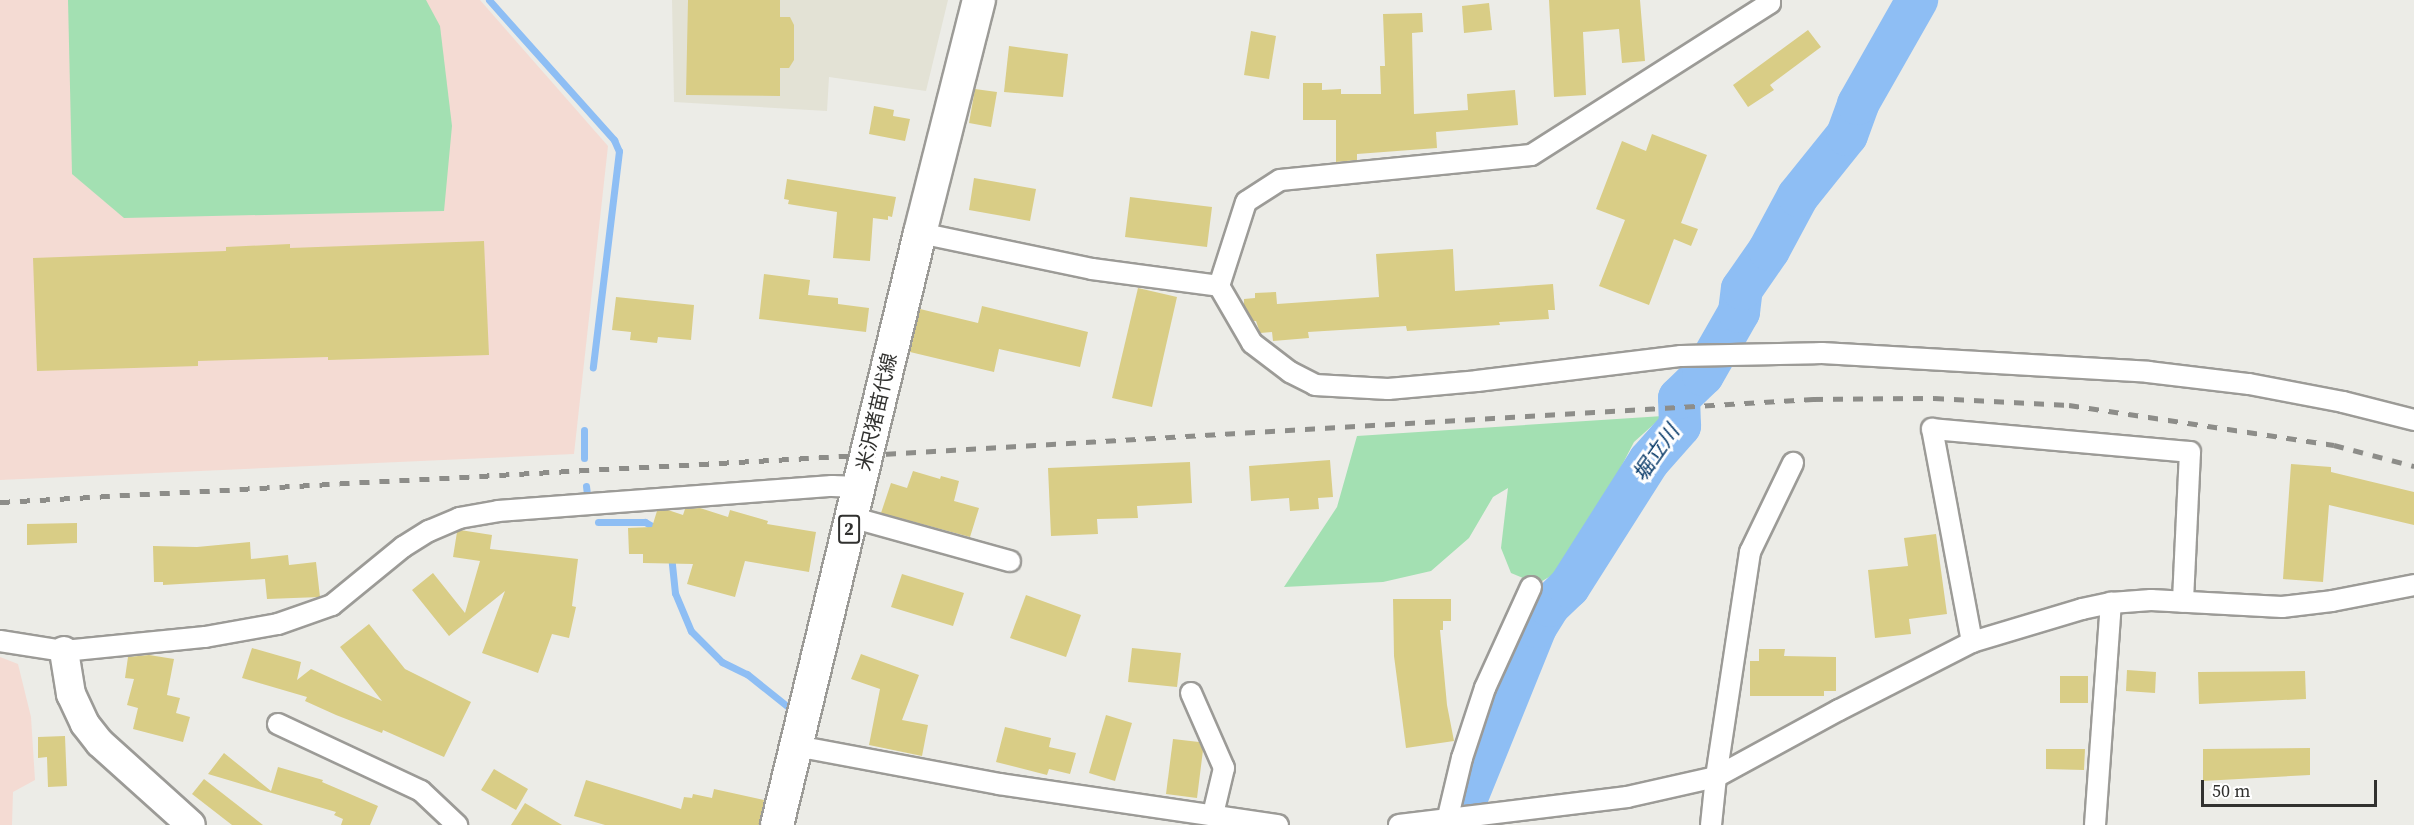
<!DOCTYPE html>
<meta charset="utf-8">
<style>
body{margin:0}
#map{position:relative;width:2414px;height:825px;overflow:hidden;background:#ecece7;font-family:"Source Serif 4","Noto Sans JP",serif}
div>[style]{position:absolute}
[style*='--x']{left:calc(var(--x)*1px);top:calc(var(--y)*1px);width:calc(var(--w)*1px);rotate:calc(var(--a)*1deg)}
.built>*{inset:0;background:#e3e2d5}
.education>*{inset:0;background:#f4dbd3}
.green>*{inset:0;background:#a3e0b2}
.stream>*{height:7px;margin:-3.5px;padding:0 3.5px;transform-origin:3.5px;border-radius:3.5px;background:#8ebef4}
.river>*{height:42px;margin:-21px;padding:0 21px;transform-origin:21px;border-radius:21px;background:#8ebef4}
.building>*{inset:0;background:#d9cd86}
.roads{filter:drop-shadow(2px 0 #9c9b97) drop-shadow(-2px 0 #9c9b97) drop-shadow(0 2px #9c9b97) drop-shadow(0 -2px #9c9b97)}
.street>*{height:20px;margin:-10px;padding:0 10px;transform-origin:10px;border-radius:10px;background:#fff}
.secondary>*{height:28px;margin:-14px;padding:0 14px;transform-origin:14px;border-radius:14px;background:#fff}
.primary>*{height:32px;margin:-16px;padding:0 16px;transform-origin:16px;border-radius:16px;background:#fff}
.rail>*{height:4.5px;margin-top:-2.25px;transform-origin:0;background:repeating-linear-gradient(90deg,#8d8d89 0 10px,transparent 0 20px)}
span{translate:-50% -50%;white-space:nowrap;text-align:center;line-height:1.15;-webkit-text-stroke:6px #fff;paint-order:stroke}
.shield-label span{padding:2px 4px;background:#fff;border:2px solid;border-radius:4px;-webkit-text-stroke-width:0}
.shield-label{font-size:18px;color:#31312f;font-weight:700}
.street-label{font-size:20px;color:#31312f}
.water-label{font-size:21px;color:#003464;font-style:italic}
.scale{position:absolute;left:2201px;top:780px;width:176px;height:27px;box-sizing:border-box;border:3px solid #31312f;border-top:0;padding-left:8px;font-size:18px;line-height:21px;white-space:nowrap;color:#31312f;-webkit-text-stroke:4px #fff;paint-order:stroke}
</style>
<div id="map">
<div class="built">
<div style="clip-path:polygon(672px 0,948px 0,926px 91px,829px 77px,827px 111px,674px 102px)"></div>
</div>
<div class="education">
<div style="clip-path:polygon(0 0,480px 0,608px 146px,574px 454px,0 480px)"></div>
<div style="clip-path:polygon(0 657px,18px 664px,31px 717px,35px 780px,13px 792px,12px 825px,0 825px)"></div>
</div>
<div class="green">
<div style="clip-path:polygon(68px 0,426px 0,440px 26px,452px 126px,444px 211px,124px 218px,72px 174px)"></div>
<div style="clip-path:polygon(1663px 416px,1634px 442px,1570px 565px,1537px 584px,1511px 573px,1501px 548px,1508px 488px,1493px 497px,1469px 538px,1431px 571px,1383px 582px,1284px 587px,1337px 507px,1357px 436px)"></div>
</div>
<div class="stream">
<div style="--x:489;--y:0;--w:188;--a:48.2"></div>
<div style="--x:614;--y:140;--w:12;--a:66"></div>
<div style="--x:619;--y:151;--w:218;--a:96.9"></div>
<div style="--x:584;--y:458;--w:28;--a:-90"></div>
<div style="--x:586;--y:486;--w:8;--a:83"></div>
<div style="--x:598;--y:522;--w:47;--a:0"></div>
<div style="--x:645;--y:522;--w:16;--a:30"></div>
<div style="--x:671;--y:555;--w:38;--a:84"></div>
<div style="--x:675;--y:593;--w:41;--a:67.2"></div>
<div style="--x:691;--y:631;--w:44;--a:45"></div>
<div style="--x:722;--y:662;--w:28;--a:26"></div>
<div style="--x:747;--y:674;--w:51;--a:38.7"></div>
</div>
<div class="river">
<div style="--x:1465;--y:825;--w:27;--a:-86"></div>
<div style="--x:1467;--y:798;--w:184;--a:-68"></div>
<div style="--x:1536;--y:627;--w:25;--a:-58"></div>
<div style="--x:1549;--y:606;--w:28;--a:-44"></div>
<div style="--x:1569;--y:587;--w:149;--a:-57.6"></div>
<div style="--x:1649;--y:461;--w:47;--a:-48.5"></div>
<div style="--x:1680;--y:426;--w:28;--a:-92"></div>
<div style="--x:1679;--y:398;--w:33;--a:-44"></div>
<div style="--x:1703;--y:375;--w:73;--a:-60.3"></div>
<div style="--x:1739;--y:312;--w:23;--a:-83"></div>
<div style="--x:1742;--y:289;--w:47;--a:-55.3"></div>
<div style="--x:1769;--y:250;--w:61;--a:-61.8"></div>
<div style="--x:1798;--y:196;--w:78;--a:-51.2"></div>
<div style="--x:1847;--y:135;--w:33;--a:-70"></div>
<div style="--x:1858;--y:104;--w:120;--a:-60.4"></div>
</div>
<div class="building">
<div style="clip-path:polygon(688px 0,780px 0,780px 17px,790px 17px,794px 25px,794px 60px,789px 68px,780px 68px,780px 96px,686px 95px)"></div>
<div style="clip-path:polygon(1549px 0,1640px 0,1645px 61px,1622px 63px,1619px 29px,1583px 32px,1586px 95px,1554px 97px)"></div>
<div style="clip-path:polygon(1489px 3px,1492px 30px,1464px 33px,1462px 6px)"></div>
<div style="clip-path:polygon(1422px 13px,1423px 32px,1412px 33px,1414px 114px,1468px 110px,1467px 94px,1515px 90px,1518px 125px,1436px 132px,1437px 148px,1357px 154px,1357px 160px,1336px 162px,1336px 120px,1303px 120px,1303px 83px,1322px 83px,1322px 90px,1341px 89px,1341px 94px,1381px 94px,1380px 66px,1385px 66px,1383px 14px)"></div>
<div style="clip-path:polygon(1808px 30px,1821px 47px,1774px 82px,1770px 85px,1774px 90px,1748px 107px,1733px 85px)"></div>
<div style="clip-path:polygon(1251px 31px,1276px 36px,1269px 79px,1244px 75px)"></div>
<div style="clip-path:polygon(1009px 46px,1068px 54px,1063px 97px,1004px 92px)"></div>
<div style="clip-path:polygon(975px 89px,997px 92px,991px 127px,969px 123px)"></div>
<div style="clip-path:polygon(874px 106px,894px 110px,893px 116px,910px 119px,905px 141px,869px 134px)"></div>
<div style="clip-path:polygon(1652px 134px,1707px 155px,1681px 223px,1698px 229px,1691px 246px,1674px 239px,1649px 305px,1599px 286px,1625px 220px,1596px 209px,1622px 141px,1646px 151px)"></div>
<div style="clip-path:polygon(974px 178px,1036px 189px,1030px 221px,969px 210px)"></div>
<div style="clip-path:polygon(787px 179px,896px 197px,892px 217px,888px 216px,888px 220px,873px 218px,870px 261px,833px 258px,837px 212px,788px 204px,789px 200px,784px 199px)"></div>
<div style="clip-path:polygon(1130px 197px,1212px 207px,1207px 247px,1125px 237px)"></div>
<div style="clip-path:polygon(484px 241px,489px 355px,328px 360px,328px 357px,198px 361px,198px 366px,37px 371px,33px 258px,226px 251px,226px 247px,290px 244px,290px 248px)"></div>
<div style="clip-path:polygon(1453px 249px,1455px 291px,1553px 284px,1555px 310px,1548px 310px,1549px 319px,1499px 322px,1500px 325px,1407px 331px,1406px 326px,1308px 332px,1309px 338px,1273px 341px,1272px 332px,1260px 333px,1256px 321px,1253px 321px,1244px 306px,1244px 299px,1255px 298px,1255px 293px,1276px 292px,1277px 304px,1379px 297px,1376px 254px)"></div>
<div style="clip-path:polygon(764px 274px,810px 280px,808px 295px,838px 298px,838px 304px,869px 308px,866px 332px,759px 319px)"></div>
<div style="clip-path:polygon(1138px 288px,1177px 297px,1152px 407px,1112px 398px)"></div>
<div style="clip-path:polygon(616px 297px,694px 305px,691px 340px,658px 337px,657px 343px,630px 340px,631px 332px,612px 330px)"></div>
<div style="clip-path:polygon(982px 306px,1088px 332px,1080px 367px,999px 349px,994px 372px,910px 352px,920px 309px,978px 323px)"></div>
<div style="clip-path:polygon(1330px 460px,1333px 497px,1318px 498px,1319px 509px,1290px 511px,1289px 498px,1251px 501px,1249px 466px)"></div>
<div style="clip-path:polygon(1190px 462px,1192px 503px,1137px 506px,1138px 518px,1097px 519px,1098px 534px,1051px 536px,1048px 468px)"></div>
<div style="clip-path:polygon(2291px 464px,2331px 467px,2331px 472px,2414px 492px,2414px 525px,2329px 505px,2323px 582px,2283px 579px)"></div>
<div style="clip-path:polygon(913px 471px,940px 479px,941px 476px,959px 481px,954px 501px,979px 508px,970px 537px,881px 513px,891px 483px,907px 488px)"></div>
<div style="clip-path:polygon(700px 508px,728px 517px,730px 510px,768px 521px,767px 524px,816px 532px,809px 572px,745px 561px,735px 597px,687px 584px,693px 564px,643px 563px,643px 554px,629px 554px,628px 528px,652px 527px,657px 511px,668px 510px,683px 515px,685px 509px)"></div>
<div style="clip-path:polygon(77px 523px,77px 543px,27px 545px,27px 524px)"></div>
<div style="clip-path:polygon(460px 530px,492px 535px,490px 549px,578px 559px,572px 606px,576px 607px,569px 638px,552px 634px,538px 673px,482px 653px,505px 591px,449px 636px,412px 590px,433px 573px,465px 613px,480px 561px,453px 557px,457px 532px)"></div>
<div style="clip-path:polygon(1936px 534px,1947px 614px,1909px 619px,1911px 634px,1875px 638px,1868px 570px,1908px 566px,1904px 538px)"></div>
<div style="clip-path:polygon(250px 542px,251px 559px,288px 555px,289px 565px,316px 562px,320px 597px,267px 599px,265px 579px,163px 585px,163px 582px,154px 582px,153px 546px,197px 547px)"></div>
<div style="clip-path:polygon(902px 574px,964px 593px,953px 626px,891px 607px)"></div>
<div style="clip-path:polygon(1026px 595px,1081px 615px,1066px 657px,1010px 638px)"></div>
<div style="clip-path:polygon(1393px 599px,1451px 599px,1451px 621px,1443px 621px,1443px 630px,1440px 630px,1447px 705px,1454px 741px,1406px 748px,1394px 656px)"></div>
<div style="clip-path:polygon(369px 624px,405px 669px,471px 702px,444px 757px,383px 730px,382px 733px,336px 715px,305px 701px,307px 697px,242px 678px,252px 648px,301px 662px,297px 680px,311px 669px,382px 701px,340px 647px)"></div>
<div style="clip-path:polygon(1132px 648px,1181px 653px,1177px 687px,1128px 682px)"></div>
<div style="clip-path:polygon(1759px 649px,1785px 649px,1784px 656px,1836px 657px,1836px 691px,1824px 691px,1824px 696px,1750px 696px,1750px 661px,1759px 661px)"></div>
<div style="clip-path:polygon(861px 654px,919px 675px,902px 720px,928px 725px,922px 756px,869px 745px,880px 689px,851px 679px)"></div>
<div style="clip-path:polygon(149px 655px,174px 659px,167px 695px,180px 698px,176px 713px,190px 717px,183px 742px,133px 729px,138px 708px,127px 705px,134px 679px,125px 678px,128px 657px)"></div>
<div style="clip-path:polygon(2127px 670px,2156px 672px,2155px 693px,2126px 691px)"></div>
<div style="clip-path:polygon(2305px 671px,2306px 699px,2199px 704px,2198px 672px)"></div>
<div style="clip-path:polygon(2060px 676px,2088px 676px,2088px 703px,2060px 703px)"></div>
<div style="clip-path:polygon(1106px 715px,1132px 723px,1115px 781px,1089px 773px)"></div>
<div style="clip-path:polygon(1005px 727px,1051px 738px,1049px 747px,1076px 753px,1070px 774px,1049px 769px,1047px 775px,996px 762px)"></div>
<div style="clip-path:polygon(65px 736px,67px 786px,48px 787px,47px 757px,38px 758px,38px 737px)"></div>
<div style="clip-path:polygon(1173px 739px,1199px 742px,1203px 750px,1197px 798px,1166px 794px)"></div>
<div style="clip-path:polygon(2310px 748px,2310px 775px,2203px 781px,2203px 749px)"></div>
<div style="clip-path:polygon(2046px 749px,2085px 749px,2084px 770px,2046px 769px)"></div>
<div style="clip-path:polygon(224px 753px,271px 791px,278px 767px,323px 780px,322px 782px,378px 806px,370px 825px,341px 825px,343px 819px,334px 815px,336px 812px,208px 774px)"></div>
<div style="clip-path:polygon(494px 769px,528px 789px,516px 810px,481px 790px)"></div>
<div style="clip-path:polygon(204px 779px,263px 825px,232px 825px,192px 794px)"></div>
<div style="clip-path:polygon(586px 780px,681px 809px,684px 797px,692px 798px,693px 794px,712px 798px,714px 789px,764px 800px,760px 825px,605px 825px,574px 816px)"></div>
<div style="clip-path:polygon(525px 803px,562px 825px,511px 825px)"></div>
</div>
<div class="roads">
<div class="street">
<div style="--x:1770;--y:0;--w:3;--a:90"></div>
<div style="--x:1770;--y:3;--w:283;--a:147.5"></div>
<div style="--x:1531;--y:155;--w:252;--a:174.3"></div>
<div style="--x:1280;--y:180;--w:40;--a:147.1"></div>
<div style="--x:1246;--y:202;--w:88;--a:107.8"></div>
<div style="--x:1219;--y:286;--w:66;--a:59.9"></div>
<div style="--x:1252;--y:343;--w:48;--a:37.3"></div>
<div style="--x:1290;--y:372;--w:28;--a:27"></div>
<div style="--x:1315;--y:385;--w:73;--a:3.1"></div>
<div style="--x:1388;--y:389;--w:89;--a:-5.1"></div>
<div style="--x:1477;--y:381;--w:206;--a:-7"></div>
<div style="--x:1681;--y:356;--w:141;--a:-1.2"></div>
<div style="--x:1822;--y:353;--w:327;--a:3.3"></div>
<div style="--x:2148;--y:372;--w:102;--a:6.8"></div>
<div style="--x:2249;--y:384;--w:96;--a:10.8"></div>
<div style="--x:2343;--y:402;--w:73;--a:14.2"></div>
<div style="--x:920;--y:233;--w:176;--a:11.8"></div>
<div style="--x:1092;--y:269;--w:128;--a:7.6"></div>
<div style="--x:851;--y:517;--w:165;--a:15.5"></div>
<div style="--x:0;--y:641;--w:65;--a:8.9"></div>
<div style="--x:64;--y:651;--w:142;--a:-5.7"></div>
<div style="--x:205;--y:637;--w:74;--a:-10.1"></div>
<div style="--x:278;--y:624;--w:57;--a:-19.4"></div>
<div style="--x:332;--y:605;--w:92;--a:-39.2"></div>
<div style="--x:403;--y:547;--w:31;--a:-32"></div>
<div style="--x:429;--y:531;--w:33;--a:-23"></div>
<div style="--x:459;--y:518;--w:40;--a:-10"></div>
<div style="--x:498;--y:511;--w:335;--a:-4.3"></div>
<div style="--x:832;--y:486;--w:27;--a:2"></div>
<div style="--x:1972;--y:642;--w:217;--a:-100.6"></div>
<div style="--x:1932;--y:429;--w:259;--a:5.1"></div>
<div style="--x:2190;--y:452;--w:150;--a:92.7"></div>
<div style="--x:1191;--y:693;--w:82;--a:66.3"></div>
<div style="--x:1224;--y:768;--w:47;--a:103.4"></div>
<div style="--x:278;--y:724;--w:158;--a:25.1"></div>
<div style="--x:421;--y:791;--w:50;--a:43.4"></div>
<div style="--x:796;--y:746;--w:207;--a:10.6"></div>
<div style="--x:999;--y:784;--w:282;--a:8.4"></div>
<div style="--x:1399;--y:825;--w:230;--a:-7"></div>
<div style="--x:1627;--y:797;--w:91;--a:-12.7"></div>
<div style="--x:1716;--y:777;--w:140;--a:-28.6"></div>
<div style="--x:1839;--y:710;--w:149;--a:-27.1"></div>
<div style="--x:1972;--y:642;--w:115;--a:-16.7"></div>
<div style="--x:2082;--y:609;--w:30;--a:-12"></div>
<div style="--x:2111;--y:603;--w:40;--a:-4.3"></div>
<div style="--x:2151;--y:600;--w:131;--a:3.1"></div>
<div style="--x:2282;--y:607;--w:50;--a:-6.8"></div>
<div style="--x:2332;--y:601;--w:84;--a:-11"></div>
<div style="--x:1446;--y:825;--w:69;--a:-76.6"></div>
<div style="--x:1462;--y:758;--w:74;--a:-71.8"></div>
<div style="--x:1485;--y:688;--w:111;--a:-65.5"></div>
<div style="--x:1711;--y:825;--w:48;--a:-84.1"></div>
<div style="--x:1716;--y:777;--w:228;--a:-81.4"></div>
<div style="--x:1750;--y:552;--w:99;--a:-64.2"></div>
<div style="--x:2095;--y:825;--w:223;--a:-85.9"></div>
</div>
<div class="secondary">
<div style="--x:64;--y:651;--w:44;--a:80.8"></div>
<div style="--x:71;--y:694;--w:33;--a:65"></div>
<div style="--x:85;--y:724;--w:24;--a:52"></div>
<div style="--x:100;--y:743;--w:122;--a:42"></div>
</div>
<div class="primary">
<div style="--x:777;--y:825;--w:609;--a:-76.42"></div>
<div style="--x:920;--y:233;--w:240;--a:-75.8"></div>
</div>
</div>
<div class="rail">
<div style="--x:0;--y:502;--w:867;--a:-3.11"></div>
<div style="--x:866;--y:455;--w:949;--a:-3.38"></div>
<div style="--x:1813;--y:399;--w:121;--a:-0.5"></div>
<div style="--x:1934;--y:398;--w:135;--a:3"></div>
<div style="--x:2069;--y:405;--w:268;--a:8.6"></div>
<div style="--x:2334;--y:445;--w:83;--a:14.7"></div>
</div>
<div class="shield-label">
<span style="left:849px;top:529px">2</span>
</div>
<div class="street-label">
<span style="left:877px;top:412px;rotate:-77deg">米沢猪苗代線</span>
</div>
<div class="water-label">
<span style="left:1656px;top:453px;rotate:-55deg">堀立川</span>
</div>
<div class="scale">50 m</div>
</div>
